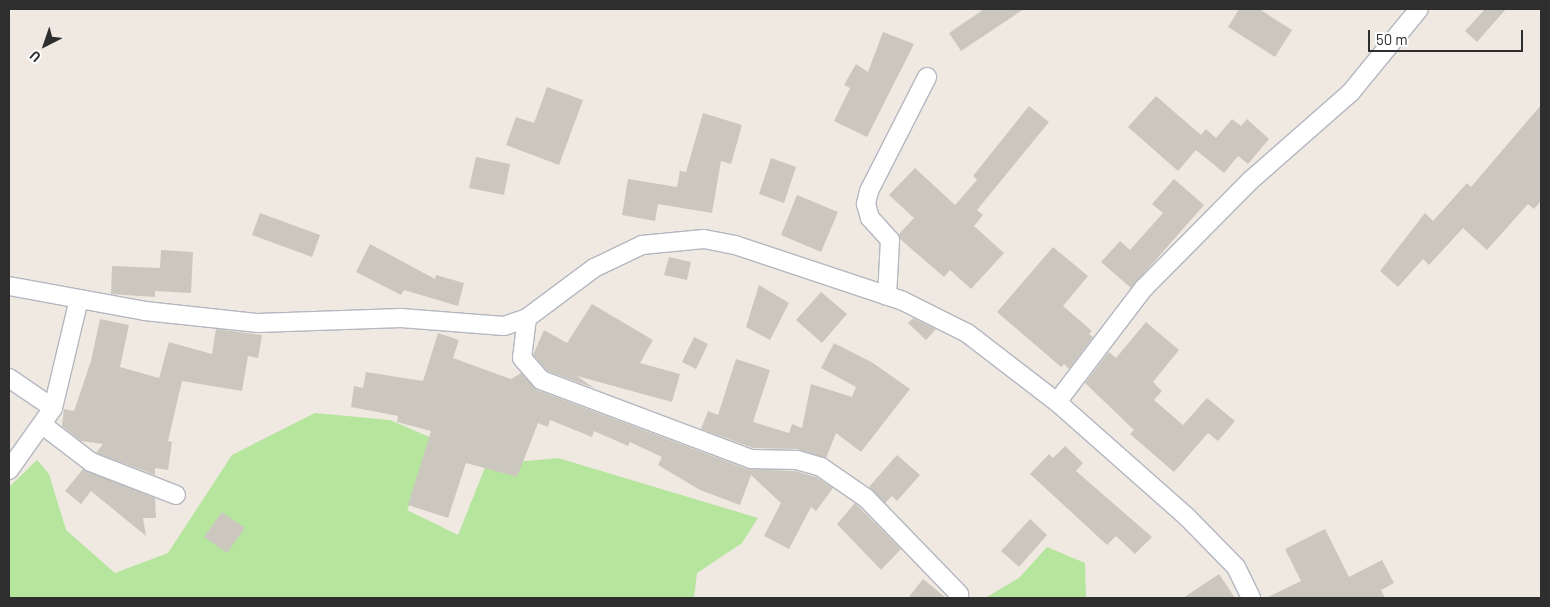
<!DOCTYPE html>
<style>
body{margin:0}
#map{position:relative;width:1550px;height:607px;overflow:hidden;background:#efe9e1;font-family:Barlow,sans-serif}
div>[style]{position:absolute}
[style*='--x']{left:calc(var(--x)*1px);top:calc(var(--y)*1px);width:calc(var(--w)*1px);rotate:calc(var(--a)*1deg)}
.green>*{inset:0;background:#b6e59e}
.building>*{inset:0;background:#cbc7bf}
.roads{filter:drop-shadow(1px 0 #b4b7c1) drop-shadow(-1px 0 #b4b7c1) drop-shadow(0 1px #b4b7c1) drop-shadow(0 -1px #b4b7c1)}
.street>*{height:18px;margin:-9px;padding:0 9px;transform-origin:9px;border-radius:9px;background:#fff}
span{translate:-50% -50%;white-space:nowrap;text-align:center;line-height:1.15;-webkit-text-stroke:5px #fff;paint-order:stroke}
.frame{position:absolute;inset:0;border:10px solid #2e2e2e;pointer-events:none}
.north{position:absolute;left:20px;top:20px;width:50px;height:50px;-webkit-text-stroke:4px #fff;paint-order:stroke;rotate:221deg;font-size:14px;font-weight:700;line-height:20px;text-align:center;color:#2e2e2e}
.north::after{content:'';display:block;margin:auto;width:18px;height:22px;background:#2e2e2e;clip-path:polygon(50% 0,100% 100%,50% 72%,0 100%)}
.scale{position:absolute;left:1368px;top:30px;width:155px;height:22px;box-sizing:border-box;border:2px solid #2e2e2e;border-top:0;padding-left:6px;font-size:15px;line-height:18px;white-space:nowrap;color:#2e2e2e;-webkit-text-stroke:4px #fff;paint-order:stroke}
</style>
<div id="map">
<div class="green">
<div style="clip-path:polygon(315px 413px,390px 420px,441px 442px,407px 510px,458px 535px,486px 465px,558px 458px,758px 518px,742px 543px,697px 573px,694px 598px,9px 598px,9px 487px,37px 460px,49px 474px,66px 530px,115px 573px,168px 553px,232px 455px)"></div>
<div style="clip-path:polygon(1047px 547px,1085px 563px,1086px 598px,985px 598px,1019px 578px)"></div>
</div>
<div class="building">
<div style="clip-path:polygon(984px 9px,1024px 9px,961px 51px,949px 33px)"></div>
<div style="clip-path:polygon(1239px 9px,1259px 9px,1292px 30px,1275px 57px,1228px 27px)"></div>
<div style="clip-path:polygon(1485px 9px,1506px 9px,1477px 42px,1465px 31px)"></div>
<div style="clip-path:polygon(883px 32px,914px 44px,867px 137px,834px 121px,850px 88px,844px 85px,856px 64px,868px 72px)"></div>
<div style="clip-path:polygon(547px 87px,583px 100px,559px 165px,506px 145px,516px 117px,534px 123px)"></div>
<div style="clip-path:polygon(1156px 96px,1201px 135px,1206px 129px,1216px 138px,1232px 119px,1241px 126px,1247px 119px,1269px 139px,1248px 164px,1238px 156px,1224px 173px,1196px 150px,1178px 171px,1128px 127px)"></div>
<div style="clip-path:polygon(1541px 105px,1541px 201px,1534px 209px,1528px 204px,1487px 250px,1463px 228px,1429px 265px,1423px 259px,1398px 287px,1380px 271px,1425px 213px,1433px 221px,1467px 183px,1471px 187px)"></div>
<div style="clip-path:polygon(1029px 106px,1049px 122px,977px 210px,983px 215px,974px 226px,1004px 253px,971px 289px,950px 270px,944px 277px,900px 239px,899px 234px,914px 218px,889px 195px,915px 168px,955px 205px,977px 180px,973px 176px)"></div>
<div style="clip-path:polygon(703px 113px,742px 125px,731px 164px,721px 161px,712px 213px,658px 204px,655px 221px,622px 215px,628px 179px,677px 187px,680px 171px,686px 172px)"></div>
<div style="clip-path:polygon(476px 157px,510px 164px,504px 195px,469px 188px)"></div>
<div style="clip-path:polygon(771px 158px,796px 167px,784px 203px,759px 194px)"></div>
<div style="clip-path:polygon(1174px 179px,1204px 205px,1131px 288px,1101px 262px,1120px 241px,1130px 250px,1163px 213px,1152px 204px)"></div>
<div style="clip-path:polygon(797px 195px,838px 212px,821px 252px,781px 235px)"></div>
<div style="clip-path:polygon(260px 213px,320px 235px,312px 257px,252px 235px)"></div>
<div style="clip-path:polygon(370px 244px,435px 279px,436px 275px,464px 283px,458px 306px,404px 290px,401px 295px,356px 272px)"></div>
<div style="clip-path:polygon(1053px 247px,1088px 276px,1063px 306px,1092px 331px,1089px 334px,1093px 337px,1069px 369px,1064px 364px,1061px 367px,997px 312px)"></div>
<div style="clip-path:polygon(161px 250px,193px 252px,191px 293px,155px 291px,155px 297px,111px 294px,112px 266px,160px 268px)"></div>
<div style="clip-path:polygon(669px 257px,691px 262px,687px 280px,664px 275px)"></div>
<div style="clip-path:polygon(759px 285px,789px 303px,770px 340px,746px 327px)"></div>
<div style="clip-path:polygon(821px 292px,847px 314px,822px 343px,796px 320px)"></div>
<div style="clip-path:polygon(592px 304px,653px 340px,640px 363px,680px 374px,672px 402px,577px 376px,594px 388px,547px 371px,533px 355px,544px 330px,567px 343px)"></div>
<div style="clip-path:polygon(913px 318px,936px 329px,926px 340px,908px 323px)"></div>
<div style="clip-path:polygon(100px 319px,129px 325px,120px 367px,159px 378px,169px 342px,212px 354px,216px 329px,262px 335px,258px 358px,248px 356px,242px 391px,182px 381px,168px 441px,172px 442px,168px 470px,155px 468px,155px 475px,96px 453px,103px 444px,81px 441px,62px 426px,64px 409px,74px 411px,91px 361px)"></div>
<div style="clip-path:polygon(1146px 322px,1179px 350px,1153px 382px,1162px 391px,1154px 400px,1183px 425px,1207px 398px,1235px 421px,1218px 441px,1208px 433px,1174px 472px,1130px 434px,1134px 430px,1085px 383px,1109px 352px,1116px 358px)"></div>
<div style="clip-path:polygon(438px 333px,459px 340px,453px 358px,511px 379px,521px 373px,537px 390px,747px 469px,795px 471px,816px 477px,833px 488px,816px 511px,811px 507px,789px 549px,764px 536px,781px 503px,751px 475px,740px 505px,700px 490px,658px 465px,662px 457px,630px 442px,628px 446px,594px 431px,592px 437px,550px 420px,548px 427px,538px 423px,517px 477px,466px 463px,448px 518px,408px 505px,431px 431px,397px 422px,398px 416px,351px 407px,354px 386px,363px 388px,366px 372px,423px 381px)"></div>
<div style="clip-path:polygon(694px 337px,708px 344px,696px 369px,682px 362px)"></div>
<div style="clip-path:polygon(834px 343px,873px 363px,910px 389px,861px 452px,836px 433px,826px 458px,797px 449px,753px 448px,701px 429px,708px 411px,718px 415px,736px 359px,770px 370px,753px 422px,789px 433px,792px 424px,802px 428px,811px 384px,852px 397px,856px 387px,821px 368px)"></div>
<div style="clip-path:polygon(1065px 446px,1083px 463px,1076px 471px,1152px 537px,1135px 554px,1116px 536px,1107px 545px,1030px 474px,1049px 454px,1053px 458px)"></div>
<div style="clip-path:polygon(897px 455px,920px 475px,897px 501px,892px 496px,885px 503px,869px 487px)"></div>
<div style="clip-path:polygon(83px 469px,155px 498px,156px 518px,143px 518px,146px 536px,91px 491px,81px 504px,65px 491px)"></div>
<div style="clip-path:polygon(855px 503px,901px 549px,881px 570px,837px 524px)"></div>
<div style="clip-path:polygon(222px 512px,245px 528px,227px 553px,204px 537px)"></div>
<div style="clip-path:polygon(1030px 519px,1047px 535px,1019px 567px,1001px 551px)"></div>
<div style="clip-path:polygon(1325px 529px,1349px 577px,1382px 560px,1394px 583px,1381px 590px,1385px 598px,1266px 598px,1301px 581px,1285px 549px)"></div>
<div style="clip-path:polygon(1219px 574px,1235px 598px,1183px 598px)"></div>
<div style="clip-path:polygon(923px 579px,946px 598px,908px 598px)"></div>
</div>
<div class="roads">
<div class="street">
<div style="--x:9;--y:286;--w:138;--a:10.4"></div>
<div style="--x:145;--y:311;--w:114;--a:6.1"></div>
<div style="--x:258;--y:323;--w:143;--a:-2"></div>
<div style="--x:401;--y:318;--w:103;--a:4.4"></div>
<div style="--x:504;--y:326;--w:24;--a:-19"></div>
<div style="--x:527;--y:318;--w:84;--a:-36.7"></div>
<div style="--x:594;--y:268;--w:53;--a:-25.6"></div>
<div style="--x:642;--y:245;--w:62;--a:-5.5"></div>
<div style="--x:704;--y:239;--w:32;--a:11"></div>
<div style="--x:735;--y:245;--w:177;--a:18.4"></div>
<div style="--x:903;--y:301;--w:72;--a:26.6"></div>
<div style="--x:967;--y:333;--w:113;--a:37.5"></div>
<div style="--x:1057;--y:402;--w:174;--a:41.5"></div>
<div style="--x:1187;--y:517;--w:70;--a:45.6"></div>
<div style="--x:1236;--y:567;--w:34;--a:64"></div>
<div style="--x:887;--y:296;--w:56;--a:-86.9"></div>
<div style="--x:890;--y:240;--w:30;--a:-132"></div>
<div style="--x:870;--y:218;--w:15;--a:-106"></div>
<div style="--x:866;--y:204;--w:13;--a:-77"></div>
<div style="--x:869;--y:191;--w:128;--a:-63"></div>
<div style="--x:527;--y:318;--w:40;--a:97.1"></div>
<div style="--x:522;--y:358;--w:29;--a:49"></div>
<div style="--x:541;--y:380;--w:224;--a:20.6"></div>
<div style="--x:751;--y:459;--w:46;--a:1.2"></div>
<div style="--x:797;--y:460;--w:25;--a:16"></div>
<div style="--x:821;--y:467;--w:55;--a:34.6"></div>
<div style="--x:866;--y:498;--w:134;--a:45.9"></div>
<div style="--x:9;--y:378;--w:53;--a:34.3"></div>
<div style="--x:1057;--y:402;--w:143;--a:-52.7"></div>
<div style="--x:1144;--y:288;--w:152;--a:-45.3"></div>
<div style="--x:1251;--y:180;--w:133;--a:-41.3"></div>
<div style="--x:1351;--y:92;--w:107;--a:-50.7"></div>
<div style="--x:44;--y:426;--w:59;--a:37.5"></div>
<div style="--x:91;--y:462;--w:91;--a:21.2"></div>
<div style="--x:9;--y:470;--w:76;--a:-54.6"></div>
<div style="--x:53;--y:408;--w:112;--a:-76.6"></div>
</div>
</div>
<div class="frame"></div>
<div class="north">U</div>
<div class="scale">50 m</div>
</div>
